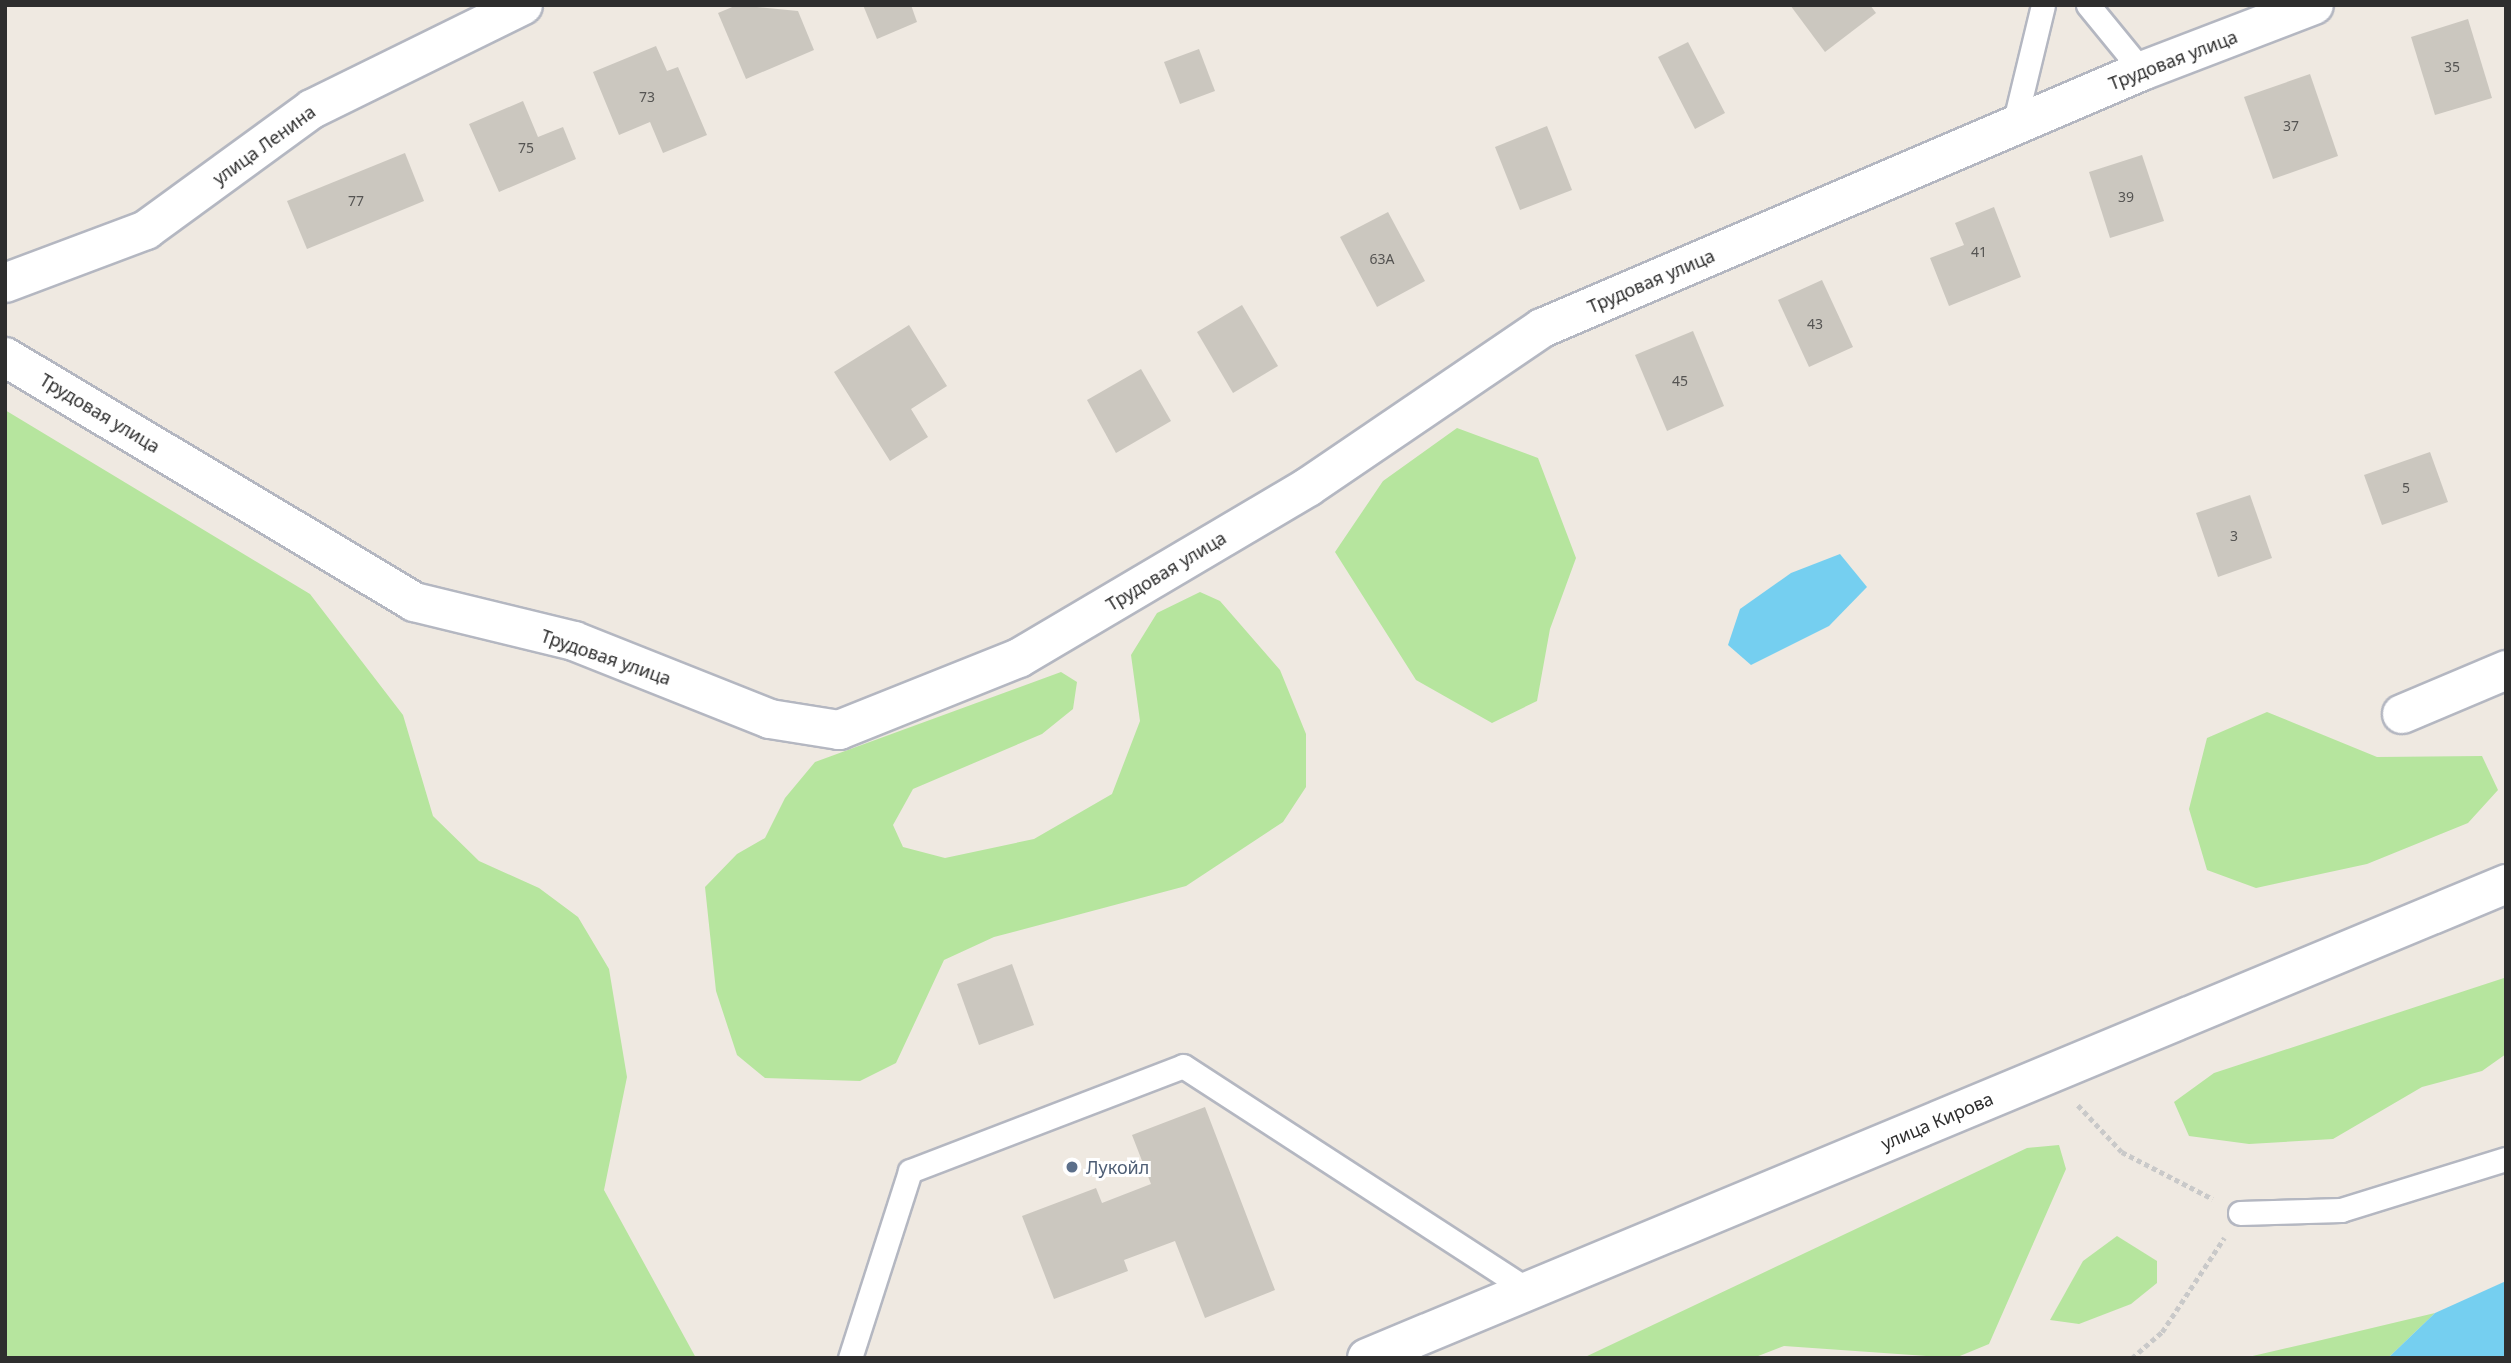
<!DOCTYPE html>
<meta charset="utf-8">
<style>
body{margin:0}
#map{position:relative;width:2511px;height:1363px;overflow:hidden;background:#efe9e1;font-family:"Noto Sans",sans-serif}
div>[style]{position:absolute}
[style*='--x']{left:calc(var(--x)*1px);top:calc(var(--y)*1px);width:calc(var(--w)*1px);rotate:calc(var(--a)*1deg)}
.green>*{inset:0;background:#b6e59e}
.water>*{inset:0;background:#75cff0}
.building>*{inset:0;background:#cbc7bf}
.path>*{height:4.5px;margin-top:-2.25px;transform-origin:0;background:repeating-linear-gradient(90deg,#c9c9c9 0 5px,transparent 0 8.5px)}
.roads{filter:drop-shadow(2px 0 #b4b7c1) drop-shadow(-2px 0 #b4b7c1) drop-shadow(0 2px #b4b7c1) drop-shadow(0 -2px #b4b7c1)}
.service>*{height:23px;margin:-11.5px;padding:0 11.5px;transform-origin:11.5px;border-radius:11.5px;background:#fff}
.minor>*{height:38px;margin:-19px;padding:0 19px;transform-origin:19px;border-radius:19px;background:#fff}
.secondary>*{height:38px;margin:-19px;padding:0 19px;transform-origin:19px;border-radius:19px;background:#fff}
.dots>*{width:19px;height:19px;translate:-50% -50%;box-sizing:border-box;border:4px solid #fff;border-radius:50%}
span{translate:-50% -50%;white-space:nowrap;text-align:center;line-height:1.15;-webkit-text-stroke:6px #fff;paint-order:stroke}
.number-label{font-size:14px;color:#555452}
.number-label span{-webkit-text-stroke-width:0}
.street-label{font-size:18px;color:#2e2e2e}
.service-label{font-size:18px;color:#4e5e75}
.left{translate:0 -50%;text-align:left}
.frame{position:absolute;inset:0;border:7px solid #2e2e2e;pointer-events:none}
</style>
<div id="map">
<div class="green">
<div style="clip-path:polygon(5px 410px,310px 594px,403px 715px,433px 816px,479px 861px,539px 888px,578px 917px,609px 969px,627px 1077px,604px 1190px,696px 1358px,5px 1358px)"></div>
<div style="clip-path:polygon(1457px 428px,1538px 458px,1576px 558px,1550px 629px,1537px 701px,1492px 723px,1416px 680px,1335px 552px,1383px 481px)"></div>
<div style="clip-path:polygon(1200px 592px,1220px 601px,1280px 670px,1306px 734px,1306px 787px,1283px 822px,1186px 886px,994px 937px,944px 960px,896px 1063px,860px 1081px,765px 1078px,737px 1055px,716px 991px,705px 887px,737px 854px,765px 838px,785px 798px,815px 762px,1061px 672px,1077px 682px,1073px 709px,1042px 734px,913px 789px,893px 825px,903px 847px,945px 858px,1034px 839px,1112px 794px,1140px 721px,1131px 655px,1157px 613px)"></div>
<div style="clip-path:polygon(2267px 712px,2377px 757px,2482px 756px,2498px 790px,2468px 823px,2367px 864px,2256px 888px,2207px 870px,2189px 809px,2207px 738px)"></div>
<div style="clip-path:polygon(2504px 978px,2506px 1054px,2482px 1071px,2422px 1087px,2333px 1139px,2249px 1144px,2189px 1136px,2174px 1102px,2214px 1073px)"></div>
<div style="clip-path:polygon(2059px 1145px,2066px 1169px,1989px 1344px,1955px 1358px,1784px 1346px,1753px 1358px,1583px 1358px,2027px 1148px)"></div>
<div style="clip-path:polygon(2117px 1236px,2157px 1261px,2157px 1283px,2131px 1304px,2079px 1324px,2050px 1320px,2083px 1261px)"></div>
<div style="clip-path:polygon(2435px 1313px,2388px 1358px,2244px 1358px,2309px 1343px)"></div>
</div>
<div class="water">
<div style="clip-path:polygon(1840px 554px,1867px 587px,1829px 626px,1751px 665px,1728px 645px,1740px 609px,1791px 573px)"></div>
<div style="clip-path:polygon(2506px 1281px,2506px 1358px,2388px 1358px,2435px 1313px)"></div>
</div>
<div class="building">
<div style="clip-path:polygon(737px 5px,798px 11px,814px 50px,746px 79px,718px 13px)"></div>
<div style="clip-path:polygon(863px 5px,911px 5px,917px 22px,877px 39px)"></div>
<div style="clip-path:polygon(1790px 5px,1870px 5px,1876px 13px,1825px 52px)"></div>
<div style="clip-path:polygon(2468px 19px,2492px 98px,2435px 115px,2411px 37px)"></div>
<div style="clip-path:polygon(1688px 42px,1725px 113px,1695px 129px,1658px 57px)"></div>
<div style="clip-path:polygon(656px 46px,667px 71px,678px 67px,707px 135px,663px 153px,650px 122px,619px 135px,593px 72px)"></div>
<div style="clip-path:polygon(1199px 49px,1215px 91px,1180px 104px,1164px 62px)"></div>
<div style="clip-path:polygon(2310px 74px,2338px 156px,2273px 179px,2244px 97px)"></div>
<div style="clip-path:polygon(523px 101px,538px 137px,563px 127px,576px 159px,499px 192px,469px 124px)"></div>
<div style="clip-path:polygon(1547px 126px,1572px 190px,1520px 210px,1495px 147px)"></div>
<div style="clip-path:polygon(405px 153px,424px 201px,307px 249px,287px 201px)"></div>
<div style="clip-path:polygon(2142px 155px,2164px 221px,2110px 238px,2089px 172px)"></div>
<div style="clip-path:polygon(1994px 207px,2021px 277px,1949px 306px,1930px 258px,1964px 245px,1955px 223px)"></div>
<div style="clip-path:polygon(1388px 212px,1425px 281px,1377px 307px,1340px 237px)"></div>
<div style="clip-path:polygon(1822px 280px,1853px 347px,1809px 367px,1778px 300px)"></div>
<div style="clip-path:polygon(1242px 305px,1278px 366px,1233px 393px,1197px 332px)"></div>
<div style="clip-path:polygon(909px 325px,947px 386px,911px 409px,928px 437px,890px 461px,834px 372px)"></div>
<div style="clip-path:polygon(1693px 331px,1724px 406px,1667px 431px,1635px 355px)"></div>
<div style="clip-path:polygon(1141px 369px,1171px 421px,1116px 453px,1087px 400px)"></div>
<div style="clip-path:polygon(2430px 452px,2448px 502px,2382px 525px,2364px 475px)"></div>
<div style="clip-path:polygon(2250px 495px,2272px 558px,2218px 577px,2196px 513px)"></div>
<div style="clip-path:polygon(1012px 964px,1034px 1025px,979px 1045px,957px 984px)"></div>
<div style="clip-path:polygon(1205px 1107px,1275px 1290px,1205px 1318px,1175px 1241px,1124px 1260px,1128px 1271px,1054px 1299px,1022px 1216px,1096px 1188px,1102px 1203px,1151px 1184px,1132px 1135px)"></div>
</div>
<div class="path">
<div style="--x:2078;--y:1105;--w:64;--a:46.9"></div>
<div style="--x:2122;--y:1152;--w:102;--a:27.3"></div>
<div style="--x:2132;--y:1358;--w:40;--a:-41"></div>
<div style="--x:2162;--y:1332;--w:113;--a:-56.6"></div>
</div>
<div class="roads">
<div class="service">
<div style="--x:2088;--y:5;--w:85;--a:50.7"></div>
<div style="--x:2014;--y:125;--w:123;--a:-76.4"></div>
<div style="--x:2240;--y:1213;--w:101;--a:-1.7"></div>
<div style="--x:2341;--y:1210;--w:173;--a:-17.2"></div>
<div style="--x:850;--y:1358;--w:196;--a:-72.2"></div>
<div style="--x:910;--y:1171;--w:292;--a:-21"></div>
<div style="--x:1183;--y:1066;--w:413;--a:33"></div>
</div>
<div class="minor">
<div style="--x:5;--y:283;--w:151;--a:-20.6"></div>
<div style="--x:146;--y:230;--w:205;--a:-36.1"></div>
<div style="--x:312;--y:109;--w:235;--a:-26.2"></div>
<div style="--x:5;--y:357;--w:477;--a:30.9"></div>
<div style="--x:414;--y:602;--w:165;--a:13.7"></div>
<div style="--x:574;--y:641;--w:211;--a:21.7"></div>
<div style="--x:770;--y:719;--w:70;--a:9.1"></div>
<div style="--x:839;--y:730;--w:194;--a:-21.8"></div>
<div style="--x:1019;--y:658;--w:336;--a:-30.6"></div>
<div style="--x:1308;--y:487;--w:283;--a:-34.2"></div>
<div style="--x:1542;--y:328;--w:653;--a:-23.19"></div>
<div style="--x:2142;--y:71;--w:184;--a:-21"></div>
<div style="--x:2402;--y:714;--w:113;--a:-22.9"></div>
</div>
<div class="secondary">
<div style="--x:1367;--y:1358;--w:1234;--a:-22.59"></div>
</div>
</div>
<div class="dots">
<div style="left:1072px;top:1167px;background:#5c6f8a"></div>
</div>
<div class="number-label">
<span style="left:2452px;top:67px">35</span>
<span style="left:647px;top:97px">73</span>
<span style="left:2291px;top:126px">37</span>
<span style="left:526px;top:148px">75</span>
<span style="left:2126px;top:197px">39</span>
<span style="left:356px;top:201px">77</span>
<span style="left:1979px;top:252px">41</span>
<span style="left:1382px;top:259px">63А</span>
<span style="left:1815px;top:324px">43</span>
<span style="left:1680px;top:381px">45</span>
<span style="left:2406px;top:488px">5</span>
<span style="left:2234px;top:536px">3</span>
</div>
<div class="street-label">
<span style="left:2173px;top:60px;rotate:-21deg">Трудовая улица</span>
<span style="left:264px;top:145px;rotate:-36deg">улица Ленина</span>
<span style="left:1651px;top:281px;rotate:-23deg">Трудовая улица</span>
<span style="left:100px;top:413px;rotate:31deg">Трудовая улица</span>
<span style="left:1166px;top:571px;rotate:-31deg">Трудовая улица</span>
<span style="left:606px;top:657px;rotate:19deg">Трудовая улица</span>
<span style="left:1937px;top:1121px;rotate:-23deg">улица Кирова</span>
</div>
<div class="service-label">
<span class="left" style="left:1086px;top:1167px">Лукойл</span>
</div>
<div class="frame"></div>
</div>
